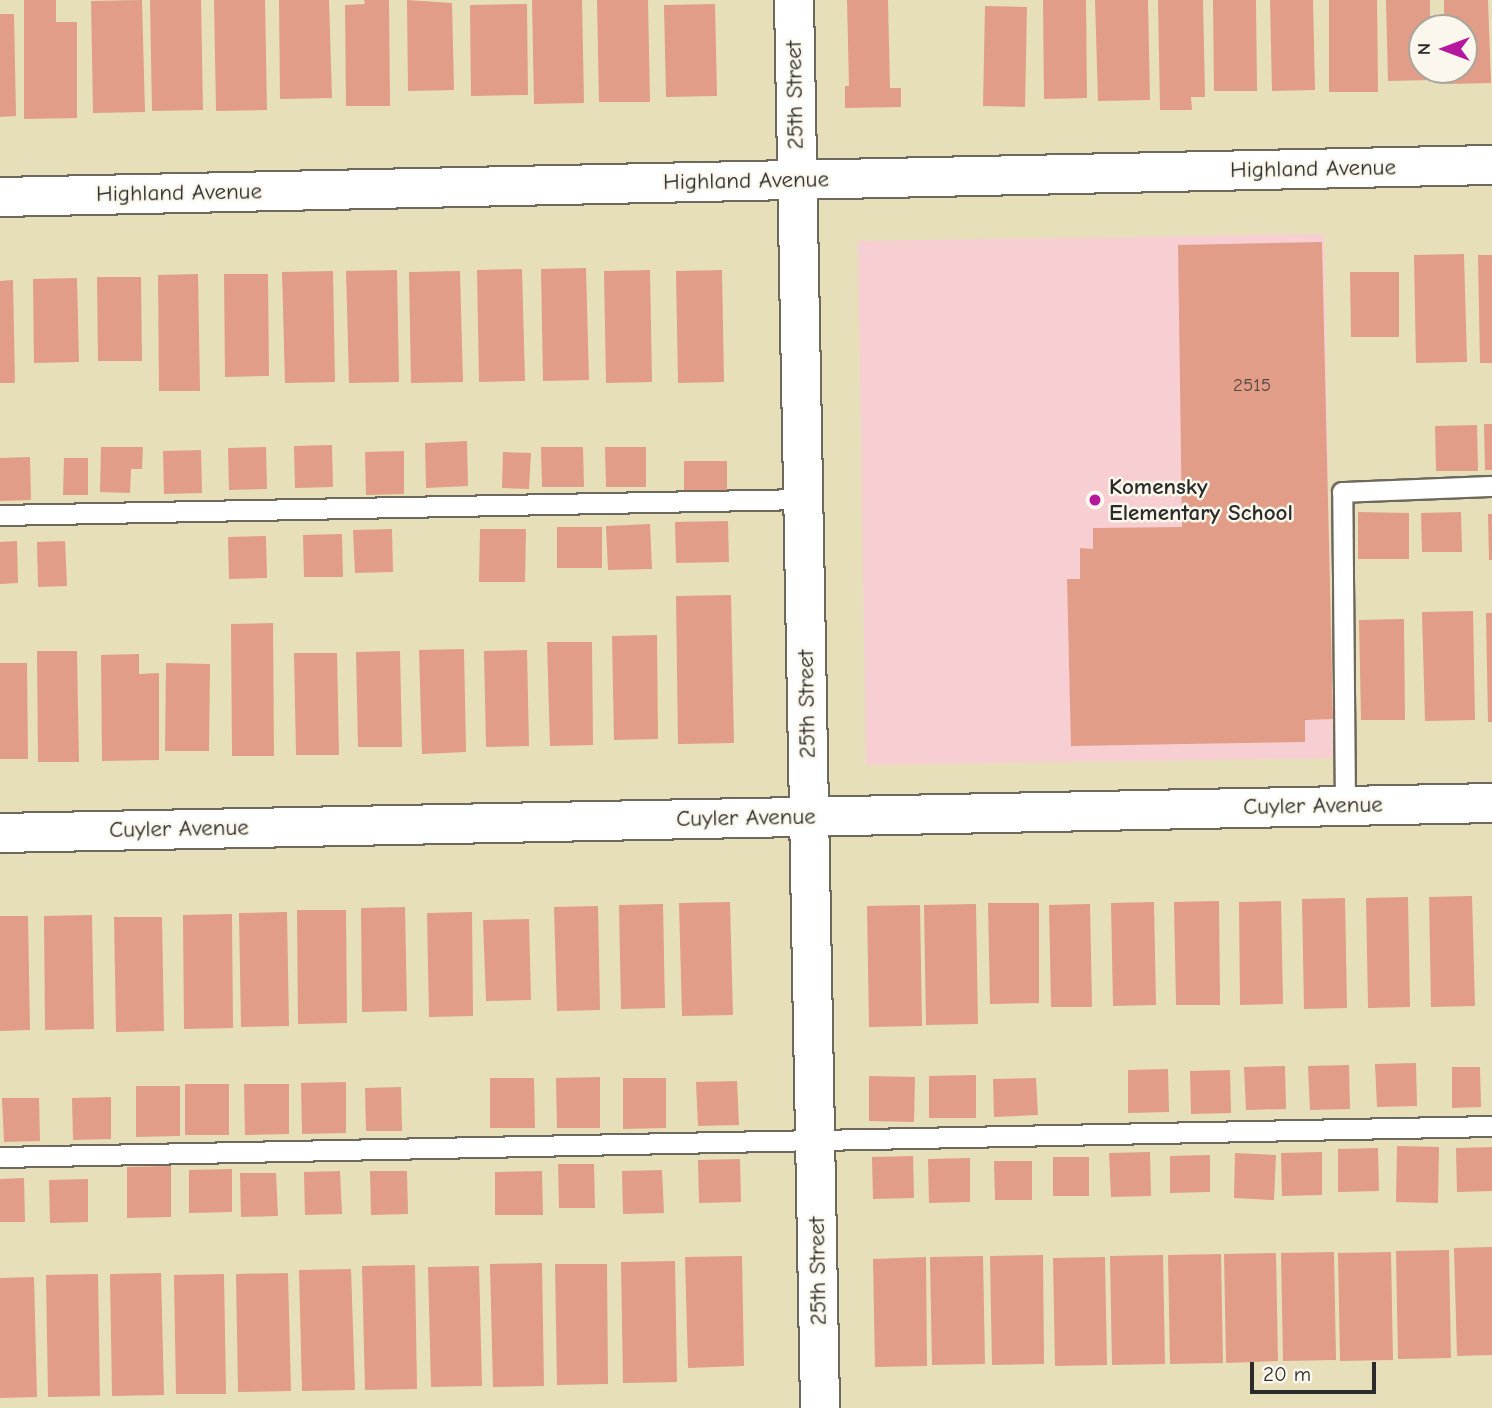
<!DOCTYPE html>
<style>
body{margin:0}
#map{position:relative;width:1492px;height:1408px;overflow:hidden;background:#e7dfb9;font-family:"Comic Neue",sans-serif}
div>[style]{position:absolute}
[style*='--x']{left:calc(var(--x)*1px);top:calc(var(--y)*1px);width:calc(var(--w)*1px);rotate:calc(var(--a)*1deg)}
.built>*{inset:0;background:#f7cfd3}
.building>*{inset:0;background:#e19d87}
.roads{filter:drop-shadow(2px 0 #6d6a5d) drop-shadow(-2px 0 #6d6a5d) drop-shadow(0 2px #6d6a5d) drop-shadow(0 -2px #6d6a5d)}
.lane>*{height:19px;margin:-9.5px;padding:0 9.5px;transform-origin:9.5px;border-radius:9.5px;background:#fff}
.street>*{height:38px;margin:-19px;padding:0 19px;transform-origin:19px;border-radius:19px;background:#fff}
.dots>*{width:19px;height:19px;translate:-50% -50%;box-sizing:border-box;border:4px solid #fbf7ec;border-radius:50%}
span{translate:-50% -50%;white-space:nowrap;text-align:center;line-height:1.15;-webkit-text-stroke:5px #fbf7ec;paint-order:stroke}
.number-label{font-size:19px;color:#584842}
.number-label span{-webkit-text-stroke-width:0}
.street-label{font-size:23px;color:#2b2b2b}
.poi-label{font-size:23px;color:#2b2b2b;font-weight:700}
.left{translate:0 -50%;text-align:left}
.north{position:absolute;left:1408px;top:14px;width:70px;height:70px;box-sizing:border-box;background:#fbf7ec;border:2px solid #a8a59f;border-radius:50%;rotate:270deg;font-size:19px;font-weight:700;line-height:28px;text-align:center;color:#2b2b2b}
.north::after{content:'';display:block;margin:auto;width:24px;height:32px;background:#b5179e;clip-path:polygon(50% 0,100% 100%,50% 72%,0 100%)}
.scale{position:absolute;left:1250px;top:1362px;width:126px;height:32px;box-sizing:border-box;border:4px solid #2b2b2b;border-top:0;padding-left:9px;font-size:21px;line-height:24px;white-space:nowrap;color:#2b2b2b;-webkit-text-stroke:5px #fbf7ec;paint-order:stroke}
</style>
<div id="map">
<div class="built">
<div style="clip-path:polygon(1324px 234px,1333px 758px,866px 765px,858px 241px)"></div>
</div>
<div class="building">
<div style="clip-path:polygon(24px 0,56px 0,56px 22px,77px 22px,77px 118px,24px 119px)"></div>
<div style="clip-path:polygon(142px 0,145px 112px,93px 113px,91px 1px)"></div>
<div style="clip-path:polygon(150px 0,201px 0,203px 110px,152px 111px)"></div>
<div style="clip-path:polygon(214px 0,265px 0,267px 110px,216px 111px)"></div>
<div style="clip-path:polygon(279px 0,329px 0,332px 98px,280px 99px)"></div>
<div style="clip-path:polygon(364px 0,389px 0,390px 106px,346px 106px,345px 5px,365px 4px)"></div>
<div style="clip-path:polygon(407px 0,452px 3px,454px 90px,408px 91px)"></div>
<div style="clip-path:polygon(532px 0,582px 0,584px 103px,534px 104px)"></div>
<div style="clip-path:polygon(597px 0,648px 0,650px 102px,599px 102px)"></div>
<div style="clip-path:polygon(847px 0,888px 0,890px 88px,901px 88px,901px 107px,845px 108px,845px 86px,849px 86px)"></div>
<div style="clip-path:polygon(1043px 0,1086px 0,1087px 98px,1044px 99px)"></div>
<div style="clip-path:polygon(1095px 0,1148px 0,1150px 100px,1098px 101px)"></div>
<div style="clip-path:polygon(1158px 0,1203px 0,1205px 97px,1191px 97px,1192px 110px,1160px 110px)"></div>
<div style="clip-path:polygon(1213px 0,1256px 0,1257px 91px,1214px 91px)"></div>
<div style="clip-path:polygon(1270px 0,1313px 0,1315px 90px,1272px 91px)"></div>
<div style="clip-path:polygon(1329px 0,1377px 0,1378px 92px,1329px 92px)"></div>
<div style="clip-path:polygon(1386px 0,1430px 0,1430px 28px,1422px 28px,1422px 70px,1431px 70px,1431px 80px,1388px 81px)"></div>
<div style="clip-path:polygon(1444px 0,1488px 0,1491px 83px,1446px 84px,1446px 70px,1464px 70px,1464px 28px,1444px 28px)"></div>
<div style="clip-path:polygon(527px 4px,528px 95px,471px 96px,470px 5px)"></div>
<div style="clip-path:polygon(715px 4px,717px 96px,666px 97px,664px 5px)"></div>
<div style="clip-path:polygon(985px 6px,1027px 7px,1025px 107px,983px 106px)"></div>
<div style="clip-path:polygon(0 14px,14px 14px,16px 116px,0 117px)"></div>
<div style="clip-path:polygon(1322px 242px,1333px 719px,1305px 720px,1305px 742px,1071px 746px,1067px 579px,1080px 579px,1080px 548px,1093px 549px,1093px 528px,1182px 527px,1178px 245px)"></div>
<div style="clip-path:polygon(1464px 254px,1467px 362px,1416px 363px,1414px 255px)"></div>
<div style="clip-path:polygon(1478px 255px,1492px 255px,1492px 363px,1480px 363px)"></div>
<div style="clip-path:polygon(586px 268px,589px 380px,543px 381px,541px 269px)"></div>
<div style="clip-path:polygon(522px 269px,525px 381px,479px 382px,477px 270px)"></div>
<div style="clip-path:polygon(397px 270px,399px 382px,349px 383px,346px 271px)"></div>
<div style="clip-path:polygon(650px 270px,652px 382px,606px 383px,604px 271px)"></div>
<div style="clip-path:polygon(722px 270px,724px 382px,678px 383px,676px 271px)"></div>
<div style="clip-path:polygon(333px 271px,335px 382px,285px 383px,282px 272px)"></div>
<div style="clip-path:polygon(460px 271px,463px 382px,411px 383px,409px 272px)"></div>
<div style="clip-path:polygon(1350px 272px,1399px 272px,1399px 337px,1351px 337px)"></div>
<div style="clip-path:polygon(198px 274px,200px 391px,159px 391px,158px 275px)"></div>
<div style="clip-path:polygon(224px 274px,268px 274px,269px 376px,225px 377px)"></div>
<div style="clip-path:polygon(97px 277px,141px 277px,142px 361px,98px 361px)"></div>
<div style="clip-path:polygon(77px 278px,79px 362px,34px 363px,33px 279px)"></div>
<div style="clip-path:polygon(13px 280px,15px 383px,0 383px,0 281px)"></div>
<div style="clip-path:polygon(1484px 424px,1492px 424px,1492px 470px,1485px 470px)"></div>
<div style="clip-path:polygon(1477px 425px,1478px 471px,1436px 471px,1435px 426px)"></div>
<div style="clip-path:polygon(467px 441px,468px 486px,426px 488px,425px 443px)"></div>
<div style="clip-path:polygon(332px 445px,333px 487px,295px 488px,294px 446px)"></div>
<div style="clip-path:polygon(101px 447px,143px 447px,142px 469px,131px 469px,130px 493px,100px 492px)"></div>
<div style="clip-path:polygon(266px 447px,267px 489px,229px 490px,228px 448px)"></div>
<div style="clip-path:polygon(541px 447px,583px 447px,584px 487px,542px 487px)"></div>
<div style="clip-path:polygon(605px 447px,646px 447px,646px 487px,606px 487px)"></div>
<div style="clip-path:polygon(201px 450px,202px 493px,164px 494px,163px 451px)"></div>
<div style="clip-path:polygon(404px 451px,404px 494px,366px 495px,365px 452px)"></div>
<div style="clip-path:polygon(503px 452px,531px 453px,529px 489px,502px 488px)"></div>
<div style="clip-path:polygon(30px 457px,31px 500px,0 501px,0 458px)"></div>
<div style="clip-path:polygon(64px 458px,88px 458px,88px 495px,63px 495px)"></div>
<div style="clip-path:polygon(684px 461px,727px 461px,727px 490px,684px 490px)"></div>
<div style="clip-path:polygon(1358px 512px,1409px 513px,1409px 559px,1358px 559px)"></div>
<div style="clip-path:polygon(1461px 512px,1462px 552px,1422px 552px,1421px 513px)"></div>
<div style="clip-path:polygon(1488px 514px,1492px 514px,1492px 560px,1489px 560px)"></div>
<div style="clip-path:polygon(728px 521px,729px 562px,676px 563px,675px 522px)"></div>
<div style="clip-path:polygon(650px 524px,652px 569px,608px 570px,606px 526px)"></div>
<div style="clip-path:polygon(557px 527px,602px 527px,602px 568px,557px 568px)"></div>
<div style="clip-path:polygon(392px 529px,393px 572px,355px 573px,353px 530px)"></div>
<div style="clip-path:polygon(480px 529px,526px 529px,525px 582px,479px 582px)"></div>
<div style="clip-path:polygon(342px 534px,343px 577px,304px 577px,303px 535px)"></div>
<div style="clip-path:polygon(266px 536px,267px 578px,229px 579px,228px 537px)"></div>
<div style="clip-path:polygon(17px 541px,18px 583px,0 584px,0 542px)"></div>
<div style="clip-path:polygon(65px 541px,67px 586px,38px 587px,37px 542px)"></div>
<div style="clip-path:polygon(731px 595px,734px 743px,678px 744px,676px 596px)"></div>
<div style="clip-path:polygon(1473px 611px,1475px 720px,1425px 721px,1422px 612px)"></div>
<div style="clip-path:polygon(1486px 613px,1492px 613px,1492px 722px,1488px 722px)"></div>
<div style="clip-path:polygon(1404px 619px,1405px 720px,1361px 720px,1359px 620px)"></div>
<div style="clip-path:polygon(273px 623px,274px 756px,232px 756px,231px 624px)"></div>
<div style="clip-path:polygon(657px 635px,658px 739px,614px 740px,612px 636px)"></div>
<div style="clip-path:polygon(547px 642px,592px 642px,593px 745px,550px 746px)"></div>
<div style="clip-path:polygon(464px 649px,466px 752px,422px 754px,419px 650px)"></div>
<div style="clip-path:polygon(527px 650px,529px 746px,486px 747px,484px 651px)"></div>
<div style="clip-path:polygon(37px 651px,77px 651px,79px 762px,38px 762px)"></div>
<div style="clip-path:polygon(400px 651px,402px 747px,358px 747px,356px 652px)"></div>
<div style="clip-path:polygon(294px 653px,337px 653px,339px 755px,296px 755px)"></div>
<div style="clip-path:polygon(139px 654px,139px 674px,159px 673px,159px 760px,102px 761px,101px 655px)"></div>
<div style="clip-path:polygon(0 663px,27px 663px,28px 759px,0 759px)"></div>
<div style="clip-path:polygon(166px 663px,210px 664px,209px 751px,165px 751px)"></div>
<div style="clip-path:polygon(1472px 896px,1475px 1006px,1431px 1007px,1429px 897px)"></div>
<div style="clip-path:polygon(1408px 897px,1410px 1007px,1368px 1008px,1366px 898px)"></div>
<div style="clip-path:polygon(1345px 898px,1347px 1008px,1304px 1009px,1302px 899px)"></div>
<div style="clip-path:polygon(1219px 901px,1220px 1005px,1176px 1005px,1174px 902px)"></div>
<div style="clip-path:polygon(1281px 901px,1283px 1004px,1240px 1005px,1239px 902px)"></div>
<div style="clip-path:polygon(730px 902px,733px 1015px,682px 1016px,679px 903px)"></div>
<div style="clip-path:polygon(1154px 902px,1156px 1005px,1113px 1006px,1111px 903px)"></div>
<div style="clip-path:polygon(988px 903px,1039px 903px,1039px 1003px,990px 1004px)"></div>
<div style="clip-path:polygon(663px 904px,665px 1008px,621px 1009px,619px 905px)"></div>
<div style="clip-path:polygon(976px 904px,978px 1024px,926px 1025px,924px 905px)"></div>
<div style="clip-path:polygon(1090px 904px,1092px 1007px,1051px 1007px,1049px 905px)"></div>
<div style="clip-path:polygon(920px 905px,922px 1026px,869px 1027px,867px 906px)"></div>
<div style="clip-path:polygon(598px 906px,600px 1010px,557px 1011px,554px 907px)"></div>
<div style="clip-path:polygon(405px 907px,407px 1011px,362px 1012px,361px 908px)"></div>
<div style="clip-path:polygon(297px 910px,346px 910px,347px 1023px,298px 1024px)"></div>
<div style="clip-path:polygon(287px 912px,289px 1026px,241px 1027px,239px 913px)"></div>
<div style="clip-path:polygon(472px 912px,473px 1016px,429px 1017px,427px 913px)"></div>
<div style="clip-path:polygon(232px 914px,233px 1028px,184px 1029px,183px 915px)"></div>
<div style="clip-path:polygon(92px 915px,94px 1029px,45px 1030px,44px 916px)"></div>
<div style="clip-path:polygon(0 916px,28px 916px,30px 1030px,0 1031px)"></div>
<div style="clip-path:polygon(114px 917px,162px 917px,164px 1031px,116px 1032px)"></div>
<div style="clip-path:polygon(529px 919px,531px 1000px,486px 1001px,483px 920px)"></div>
<div style="clip-path:polygon(1416px 1063px,1417px 1106px,1377px 1107px,1375px 1064px)"></div>
<div style="clip-path:polygon(1349px 1065px,1350px 1109px,1310px 1110px,1308px 1066px)"></div>
<div style="clip-path:polygon(1285px 1066px,1286px 1109px,1246px 1110px,1244px 1067px)"></div>
<div style="clip-path:polygon(1452px 1067px,1480px 1067px,1481px 1107px,1452px 1108px)"></div>
<div style="clip-path:polygon(1168px 1069px,1169px 1112px,1128px 1113px,1128px 1070px)"></div>
<div style="clip-path:polygon(1230px 1070px,1231px 1113px,1191px 1114px,1190px 1071px)"></div>
<div style="clip-path:polygon(976px 1075px,976px 1118px,929px 1118px,929px 1076px)"></div>
<div style="clip-path:polygon(869px 1076px,915px 1077px,914px 1122px,869px 1121px)"></div>
<div style="clip-path:polygon(600px 1077px,600px 1128px,557px 1128px,556px 1078px)"></div>
<div style="clip-path:polygon(490px 1078px,534px 1078px,535px 1128px,490px 1128px)"></div>
<div style="clip-path:polygon(623px 1078px,666px 1078px,666px 1128px,623px 1129px)"></div>
<div style="clip-path:polygon(1036px 1078px,1038px 1115px,994px 1117px,993px 1079px)"></div>
<div style="clip-path:polygon(737px 1081px,739px 1125px,698px 1126px,696px 1082px)"></div>
<div style="clip-path:polygon(346px 1082px,346px 1133px,302px 1134px,301px 1083px)"></div>
<div style="clip-path:polygon(185px 1084px,229px 1084px,229px 1135px,185px 1135px)"></div>
<div style="clip-path:polygon(244px 1084px,289px 1084px,289px 1134px,245px 1135px)"></div>
<div style="clip-path:polygon(136px 1086px,180px 1086px,180px 1136px,136px 1137px)"></div>
<div style="clip-path:polygon(401px 1087px,402px 1131px,366px 1131px,365px 1088px)"></div>
<div style="clip-path:polygon(111px 1097px,111px 1139px,73px 1140px,72px 1098px)"></div>
<div style="clip-path:polygon(2px 1098px,39px 1098px,40px 1141px,4px 1142px)"></div>
<div style="clip-path:polygon(1397px 1146px,1439px 1147px,1438px 1203px,1396px 1202px)"></div>
<div style="clip-path:polygon(1492px 1147px,1492px 1191px,1457px 1192px,1456px 1148px)"></div>
<div style="clip-path:polygon(1378px 1148px,1379px 1191px,1338px 1192px,1338px 1149px)"></div>
<div style="clip-path:polygon(1150px 1152px,1151px 1196px,1111px 1197px,1109px 1153px)"></div>
<div style="clip-path:polygon(1322px 1152px,1322px 1195px,1282px 1196px,1281px 1153px)"></div>
<div style="clip-path:polygon(1235px 1153px,1276px 1155px,1274px 1200px,1234px 1198px)"></div>
<div style="clip-path:polygon(1210px 1155px,1210px 1192px,1170px 1193px,1170px 1156px)"></div>
<div style="clip-path:polygon(913px 1156px,914px 1198px,873px 1199px,872px 1157px)"></div>
<div style="clip-path:polygon(1053px 1157px,1089px 1157px,1089px 1196px,1053px 1196px)"></div>
<div style="clip-path:polygon(970px 1158px,970px 1202px,929px 1203px,928px 1159px)"></div>
<div style="clip-path:polygon(740px 1159px,741px 1202px,699px 1203px,698px 1160px)"></div>
<div style="clip-path:polygon(994px 1161px,1032px 1161px,1032px 1200px,995px 1200px)"></div>
<div style="clip-path:polygon(558px 1164px,594px 1164px,595px 1208px,559px 1208px)"></div>
<div style="clip-path:polygon(171px 1166px,171px 1217px,127px 1218px,127px 1167px)"></div>
<div style="clip-path:polygon(232px 1169px,232px 1212px,189px 1213px,189px 1170px)"></div>
<div style="clip-path:polygon(662px 1170px,664px 1213px,623px 1214px,622px 1171px)"></div>
<div style="clip-path:polygon(340px 1171px,342px 1214px,305px 1215px,304px 1172px)"></div>
<div style="clip-path:polygon(370px 1171px,407px 1171px,408px 1214px,371px 1215px)"></div>
<div style="clip-path:polygon(542px 1171px,543px 1215px,495px 1215px,495px 1172px)"></div>
<div style="clip-path:polygon(240px 1173px,276px 1173px,278px 1216px,241px 1217px)"></div>
<div style="clip-path:polygon(24px 1178px,25px 1222px,0 1222px,0 1179px)"></div>
<div style="clip-path:polygon(88px 1179px,88px 1222px,50px 1223px,49px 1180px)"></div>
<div style="clip-path:polygon(1492px 1247px,1492px 1355px,1457px 1356px,1454px 1248px)"></div>
<div style="clip-path:polygon(1449px 1250px,1451px 1358px,1398px 1359px,1396px 1251px)"></div>
<div style="clip-path:polygon(1334px 1252px,1336px 1360px,1283px 1361px,1281px 1253px)"></div>
<div style="clip-path:polygon(1391px 1252px,1393px 1360px,1340px 1361px,1338px 1253px)"></div>
<div style="clip-path:polygon(1276px 1253px,1278px 1361px,1226px 1363px,1224px 1254px)"></div>
<div style="clip-path:polygon(1221px 1254px,1223px 1363px,1170px 1364px,1168px 1255px)"></div>
<div style="clip-path:polygon(1043px 1255px,1044px 1364px,992px 1365px,990px 1256px)"></div>
<div style="clip-path:polygon(1163px 1255px,1165px 1364px,1112px 1365px,1110px 1256px)"></div>
<div style="clip-path:polygon(742px 1256px,744px 1366px,688px 1368px,685px 1257px)"></div>
<div style="clip-path:polygon(983px 1256px,985px 1364px,932px 1365px,930px 1257px)"></div>
<div style="clip-path:polygon(926px 1257px,927px 1366px,875px 1367px,873px 1259px)"></div>
<div style="clip-path:polygon(1105px 1257px,1107px 1365px,1055px 1366px,1053px 1258px)"></div>
<div style="clip-path:polygon(675px 1261px,677px 1382px,623px 1383px,621px 1262px)"></div>
<div style="clip-path:polygon(542px 1263px,544px 1386px,493px 1387px,490px 1264px)"></div>
<div style="clip-path:polygon(555px 1264px,607px 1264px,608px 1384px,557px 1385px)"></div>
<div style="clip-path:polygon(415px 1265px,417px 1389px,365px 1390px,362px 1266px)"></div>
<div style="clip-path:polygon(479px 1266px,482px 1386px,431px 1387px,428px 1267px)"></div>
<div style="clip-path:polygon(351px 1269px,355px 1390px,302px 1391px,299px 1270px)"></div>
<div style="clip-path:polygon(161px 1273px,164px 1395px,112px 1396px,110px 1274px)"></div>
<div style="clip-path:polygon(288px 1273px,291px 1391px,238px 1392px,236px 1274px)"></div>
<div style="clip-path:polygon(98px 1274px,100px 1396px,48px 1397px,46px 1275px)"></div>
<div style="clip-path:polygon(224px 1274px,226px 1394px,176px 1394px,174px 1275px)"></div>
<div style="clip-path:polygon(34px 1277px,37px 1397px,0 1398px,0 1278px)"></div>
</div>
<div class="roads">
<div class="lane">
<div style="--x:0;--y:515;--w:803;--a:-1.14"></div>
<div style="--x:1345;--y:806;--w:314;--a:-90.5"></div>
<div style="--x:1342;--y:492;--w:150;--a:-2.3"></div>
<div style="--x:0;--y:1157;--w:1492;--a:-1.19"></div>
</div>
<div class="street">
<div style="--x:794;--y:0;--w:1408;--a:88.94"></div>
<div style="--x:0;--y:197;--w:1492;--a:-1.23"></div>
<div style="--x:0;--y:833;--w:1492;--a:-1.15"></div>
</div>
</div>
<div class="dots">
<div style="left:1095px;top:500px;background:#b5179e"></div>
</div>
<div class="number-label">
<span style="left:1252px;top:386px">2515</span>
</div>
<div class="street-label">
<span style="left:795px;top:95px;rotate:-91deg">25th Street</span>
<span style="left:1313px;top:169px;rotate:-1deg">Highland Avenue</span>
<span style="left:746px;top:181px;rotate:-1deg">Highland Avenue</span>
<span style="left:179px;top:193px;rotate:-1deg">Highland Avenue</span>
<span style="left:807px;top:704px;rotate:-91deg">25th Street</span>
<span style="left:1313px;top:806px;rotate:-1deg">Cuyler Avenue</span>
<span style="left:746px;top:818px;rotate:-1deg">Cuyler Avenue</span>
<span style="left:179px;top:829px;rotate:-1deg">Cuyler Avenue</span>
<span style="left:818px;top:1271px;rotate:-91deg">25th Street</span>
</div>
<div class="poi-label">
<span class="left" style="left:1109px;top:500px">Komensky<br>Elementary School</span>
</div>
<div class="north">N</div>
<div class="scale">20 m</div>
</div>
